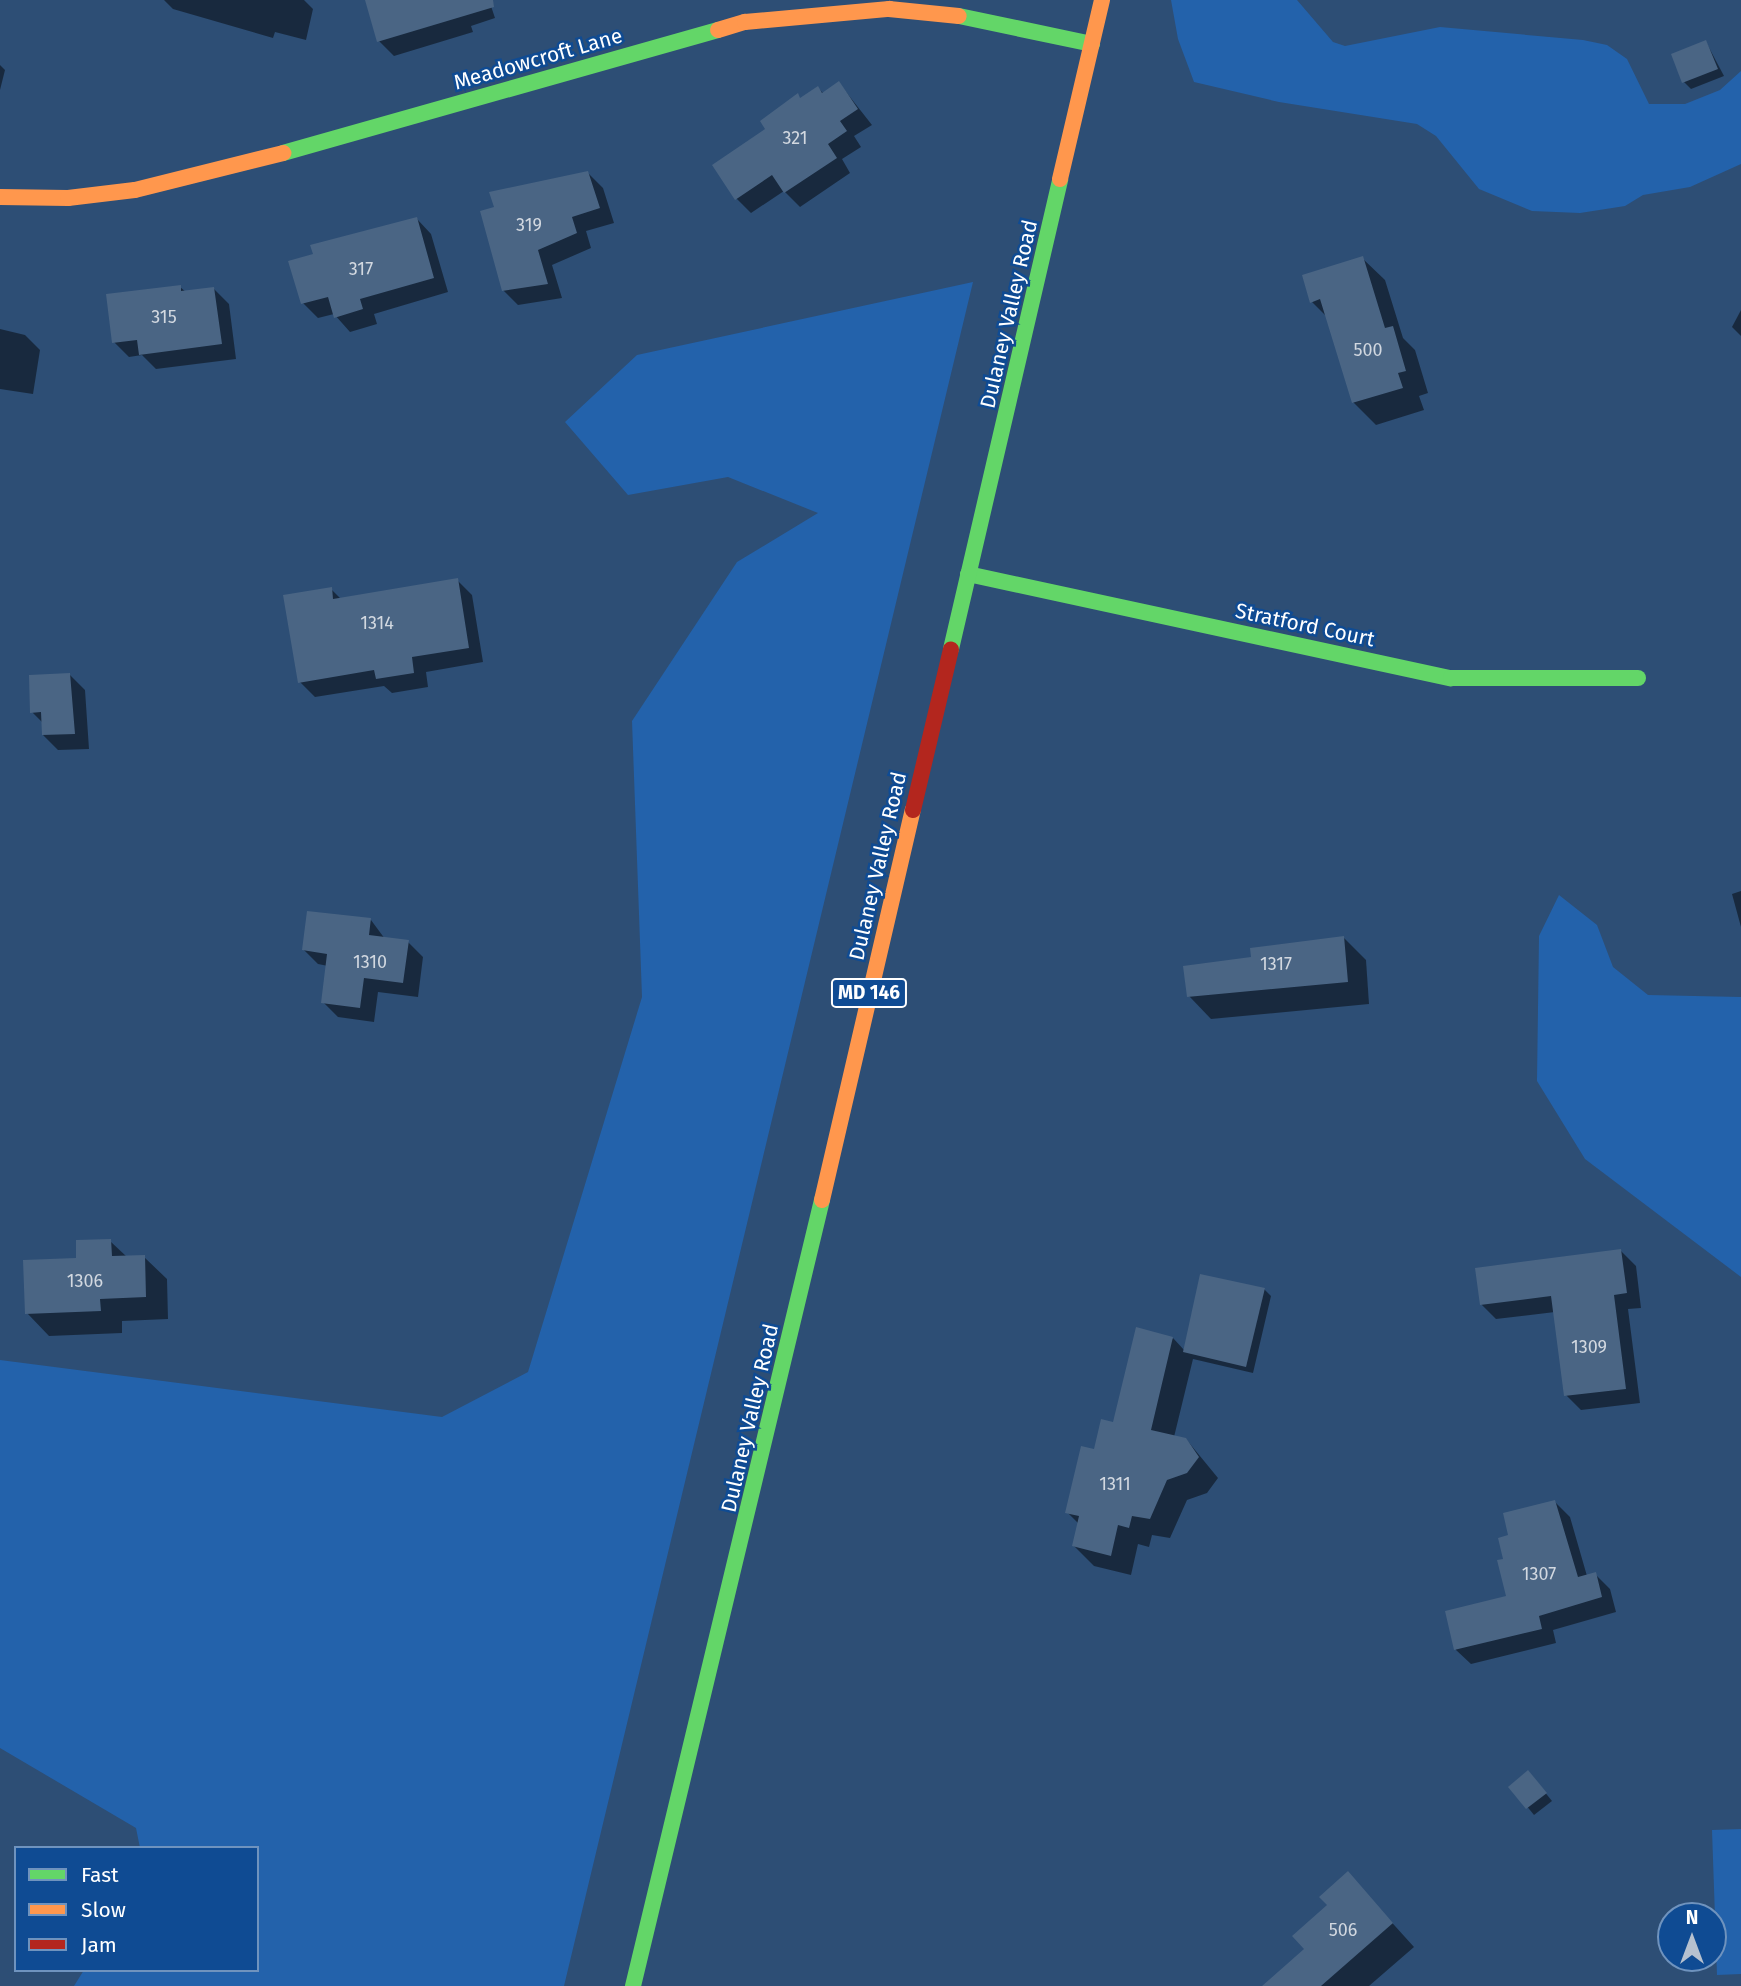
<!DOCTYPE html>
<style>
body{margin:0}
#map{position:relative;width:1741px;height:1986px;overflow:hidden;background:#2d4e75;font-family:"Fira Sans",sans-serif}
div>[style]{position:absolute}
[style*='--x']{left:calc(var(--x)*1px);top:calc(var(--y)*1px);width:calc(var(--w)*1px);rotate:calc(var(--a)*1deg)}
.green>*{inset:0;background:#2362ab}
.shadow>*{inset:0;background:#0007}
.building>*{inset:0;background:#4a6584}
.fast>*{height:16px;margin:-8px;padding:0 8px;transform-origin:8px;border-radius:8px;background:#63d668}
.slow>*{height:16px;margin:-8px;padding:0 8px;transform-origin:8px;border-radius:8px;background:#ff974d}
.jam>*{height:16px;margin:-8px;padding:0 8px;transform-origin:8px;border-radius:8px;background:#b3261e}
span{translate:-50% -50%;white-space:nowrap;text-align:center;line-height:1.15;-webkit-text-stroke:5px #0f4b93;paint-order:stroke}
.number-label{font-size:18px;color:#d2d8e0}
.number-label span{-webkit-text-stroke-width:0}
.shield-label span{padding:2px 5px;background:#0f4b93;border:2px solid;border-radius:5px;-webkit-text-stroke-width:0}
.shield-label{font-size:19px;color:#fff;font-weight:700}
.street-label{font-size:21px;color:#fff}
.legend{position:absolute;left:14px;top:1846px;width:245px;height:126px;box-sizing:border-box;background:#0f4b93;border:2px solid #6f93be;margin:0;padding:9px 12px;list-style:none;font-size:21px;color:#fff}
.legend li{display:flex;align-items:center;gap:14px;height:35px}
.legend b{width:35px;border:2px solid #6f93be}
.north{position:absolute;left:1657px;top:1902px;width:70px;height:70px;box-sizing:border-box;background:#0f4b93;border:2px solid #6f93be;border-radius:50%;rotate:0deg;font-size:19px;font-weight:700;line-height:28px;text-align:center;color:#fff}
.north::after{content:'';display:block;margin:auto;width:24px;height:32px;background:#b6c1cf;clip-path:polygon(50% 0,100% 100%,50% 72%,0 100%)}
</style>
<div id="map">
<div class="green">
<div style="clip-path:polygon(1171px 0,1297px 0,1333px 42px,1345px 46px,1440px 27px,1583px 40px,1607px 45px,1627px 59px,1649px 104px,1685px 104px,1720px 90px,1741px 71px,1741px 164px,1690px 187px,1643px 195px,1625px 206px,1580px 213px,1532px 211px,1479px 189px,1436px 136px,1417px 124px,1279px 102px,1194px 82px,1178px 39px)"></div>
<div style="clip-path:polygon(973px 282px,564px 1986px,74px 1986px,84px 1970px,257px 1970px,257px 1848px,140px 1848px,136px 1828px,0 1748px,0 1360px,442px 1417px,528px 1372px,642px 997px,632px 721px,737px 562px,818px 513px,728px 477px,628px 495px,565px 422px,637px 355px)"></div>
<div style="clip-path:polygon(1559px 895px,1597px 925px,1613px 967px,1648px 995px,1741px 997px,1741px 1277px,1585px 1159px,1537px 1081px,1539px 936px)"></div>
<div style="clip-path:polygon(1741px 1829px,1741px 1974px,1717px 1975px,1712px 1830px)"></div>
</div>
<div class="shadow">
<div style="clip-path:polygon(164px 0,304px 0,313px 9px,306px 40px,275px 32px,273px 38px,173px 9px)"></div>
<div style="clip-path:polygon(367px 0,489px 0,495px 18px,471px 26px,473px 32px,394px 56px,379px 41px)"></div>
<div style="clip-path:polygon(1706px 42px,1724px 76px,1691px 89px,1684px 82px)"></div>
<div style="clip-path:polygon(0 65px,5px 70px,0 90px)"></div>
<div style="clip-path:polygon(839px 83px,872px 125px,854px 136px,861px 147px,842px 159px,850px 173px,800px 207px,784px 191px,751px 213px,736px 198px,768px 129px,818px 88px,824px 94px)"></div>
<div style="clip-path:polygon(588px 173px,603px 188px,614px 223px,586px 231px,591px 248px,552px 265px,562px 298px,518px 305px,503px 290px)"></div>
<div style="clip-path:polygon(417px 219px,431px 234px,448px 292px,374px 314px,377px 324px,350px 332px,334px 314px,318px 318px,303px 303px)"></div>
<div style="clip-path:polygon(1362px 258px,1385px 280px,1403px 338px,1415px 350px,1428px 393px,1419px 396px,1424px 410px,1376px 425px,1353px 402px,1328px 318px,1312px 302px)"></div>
<div style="clip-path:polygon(180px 287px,186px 292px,214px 289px,229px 304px,236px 359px,156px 369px,142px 355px,129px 357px,114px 342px)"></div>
<div style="clip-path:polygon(1741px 310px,1741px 336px,1732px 327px)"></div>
<div style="clip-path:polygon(0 329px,25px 335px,40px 350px,33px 394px,0 389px)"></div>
<div style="clip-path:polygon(457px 580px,472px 595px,483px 662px,426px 672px,428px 687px,392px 693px,384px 686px,315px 697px,300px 682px,331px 589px,341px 599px)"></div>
<div style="clip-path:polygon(70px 675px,85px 690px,89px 749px,58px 750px,43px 735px,43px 723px,32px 712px)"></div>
<div style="clip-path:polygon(1741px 891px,1741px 927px,1732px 894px)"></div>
<div style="clip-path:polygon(371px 920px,385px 939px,408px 942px,423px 957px,418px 997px,378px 992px,374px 1022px,338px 1017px,323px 1002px,328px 966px,318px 964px,303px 949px)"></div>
<div style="clip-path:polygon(1344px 938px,1366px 960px,1369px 1004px,1211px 1019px,1189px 996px)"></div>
<div style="clip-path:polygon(110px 1241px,127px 1257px,144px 1257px,167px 1279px,168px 1319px,122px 1321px,122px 1333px,49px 1336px,27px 1313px,78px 1260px)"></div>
<div style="clip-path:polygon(1621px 1251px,1636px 1266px,1641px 1308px,1628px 1309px,1640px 1403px,1581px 1410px,1566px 1395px,1555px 1312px,1496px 1319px,1481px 1304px)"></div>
<div style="clip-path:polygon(1264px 1289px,1271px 1296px,1253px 1373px,1193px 1359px,1174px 1437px,1186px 1439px,1218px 1478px,1207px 1493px,1187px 1500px,1170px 1538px,1152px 1535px,1149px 1547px,1138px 1544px,1131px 1575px,1094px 1566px,1074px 1546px,1079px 1524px,1067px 1512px,1095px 1451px,1173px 1338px,1185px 1351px)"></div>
<div style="clip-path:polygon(1555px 1502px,1570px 1517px,1587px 1576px,1595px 1574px,1610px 1589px,1616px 1612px,1553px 1630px,1556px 1643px,1471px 1664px,1456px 1650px,1447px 1612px,1508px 1597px,1506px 1560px,1511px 1536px)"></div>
<div style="clip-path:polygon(1535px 1780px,1552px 1801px,1534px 1815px,1511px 1787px)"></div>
<div style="clip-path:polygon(1348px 1874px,1414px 1947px,1369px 1986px,1264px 1986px,1306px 1950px)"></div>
</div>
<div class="building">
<div style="clip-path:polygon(365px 0,493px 0,494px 7px,377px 42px)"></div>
<div style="clip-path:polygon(1706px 40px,1718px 69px,1682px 83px,1671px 54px)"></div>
<div style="clip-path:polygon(839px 81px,858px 109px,840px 121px,847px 131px,828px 144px,837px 158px,784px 193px,772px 175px,735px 200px,712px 165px,765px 129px,760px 121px,798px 93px,800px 98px,818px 86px,822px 93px)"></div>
<div style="clip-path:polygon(588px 171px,600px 208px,572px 217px,577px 233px,538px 250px,548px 284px,502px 291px,480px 211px,494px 207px,489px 192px)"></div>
<div style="clip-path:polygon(417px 217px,434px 278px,360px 299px,363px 309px,334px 318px,328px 297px,301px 304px,288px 261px,313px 254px,310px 245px)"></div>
<div style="clip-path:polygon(1363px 256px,1385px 328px,1393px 326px,1406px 371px,1398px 373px,1403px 388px,1352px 403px,1320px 299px,1310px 303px,1302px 275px)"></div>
<div style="clip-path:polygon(181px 285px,181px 291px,214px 287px,222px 344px,139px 355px,137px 340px,112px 343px,106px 294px)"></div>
<div style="clip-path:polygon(458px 578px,469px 648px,412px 657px,414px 673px,376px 679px,374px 670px,298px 683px,283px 595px,332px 587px,333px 599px)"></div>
<div style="clip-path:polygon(70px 673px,75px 734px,42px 735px,41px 712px,30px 713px,29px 675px)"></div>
<div style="clip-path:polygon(307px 911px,371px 918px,369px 935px,409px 940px,403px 983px,364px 978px,360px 1008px,321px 1003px,327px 954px,302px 950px)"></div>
<div style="clip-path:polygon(1344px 936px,1348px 982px,1187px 997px,1183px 966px,1251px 957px,1250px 948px)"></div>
<div style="clip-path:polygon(111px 1239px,112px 1256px,145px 1255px,146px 1297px,100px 1299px,101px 1311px,25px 1314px,23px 1260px,76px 1258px,76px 1240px)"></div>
<div style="clip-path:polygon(1621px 1249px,1627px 1293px,1614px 1295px,1626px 1389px,1564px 1396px,1551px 1296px,1480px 1305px,1475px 1268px)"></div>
<div style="clip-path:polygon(1200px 1274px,1265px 1288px,1246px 1367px,1183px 1352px)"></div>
<div style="clip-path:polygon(1136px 1327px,1173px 1337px,1151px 1430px,1186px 1438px,1199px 1457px,1187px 1473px,1167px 1480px,1150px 1519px,1132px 1516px,1129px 1528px,1118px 1525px,1111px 1556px,1072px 1546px,1079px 1516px,1065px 1513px,1081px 1446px,1094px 1449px,1101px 1419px,1113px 1422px)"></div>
<div style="clip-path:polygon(1555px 1500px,1578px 1577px,1596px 1572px,1602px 1597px,1539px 1616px,1542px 1629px,1454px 1650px,1445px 1611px,1506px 1596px,1497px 1560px,1503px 1559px,1498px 1538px,1508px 1535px,1503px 1513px)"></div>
<div style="clip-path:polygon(1528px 1770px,1547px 1793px,1526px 1809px,1508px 1787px)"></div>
<div style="clip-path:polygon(1348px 1871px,1393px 1923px,1321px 1986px,1262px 1986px,1304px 1949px,1292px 1936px,1327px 1905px,1319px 1897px)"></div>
</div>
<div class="fast">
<div style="--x:959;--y:16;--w:136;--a:11.9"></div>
<div style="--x:283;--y:153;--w:452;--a:-15.8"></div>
<div style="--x:968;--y:574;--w:494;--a:12.2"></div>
<div style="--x:1451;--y:678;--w:187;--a:0"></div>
<div style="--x:951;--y:649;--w:482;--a:-76.9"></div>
<div style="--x:633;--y:1986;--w:808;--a:-76.48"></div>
</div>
<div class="slow">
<div style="--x:718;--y:30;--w:28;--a:-17"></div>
<div style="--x:745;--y:22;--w:145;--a:-5.2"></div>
<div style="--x:889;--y:9;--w:70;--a:5.7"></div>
<div style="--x:1060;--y:179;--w:184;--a:-76.8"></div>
<div style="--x:0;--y:197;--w:68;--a:0.8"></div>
<div style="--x:68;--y:198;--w:67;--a:-6.8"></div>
<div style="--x:135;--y:190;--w:153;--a:-14"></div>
<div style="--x:822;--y:1200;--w:400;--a:-76.9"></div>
</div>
<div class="jam">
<div style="--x:913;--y:810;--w:165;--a:-76.7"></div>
</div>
<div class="number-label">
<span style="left:795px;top:138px">321</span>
<span style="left:529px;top:225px">319</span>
<span style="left:361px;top:269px">317</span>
<span style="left:164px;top:317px">315</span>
<span style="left:1368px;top:350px">500</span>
<span style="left:377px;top:623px">1314</span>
<span style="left:370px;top:962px">1310</span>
<span style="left:1276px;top:964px">1317</span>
<span style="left:85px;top:1281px">1306</span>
<span style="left:1589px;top:1347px">1309</span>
<span style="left:1115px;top:1484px">1311</span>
<span style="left:1539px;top:1574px">1307</span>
<span style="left:1343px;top:1930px">506</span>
</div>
<div class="shield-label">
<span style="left:869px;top:993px">MD 146</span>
</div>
<div class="street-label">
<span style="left:538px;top:59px;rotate:-16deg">Meadowcroft Lane</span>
<span style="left:1009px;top:314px;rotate:-77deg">Dulaney Valley Road</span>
<span style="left:1305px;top:625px;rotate:12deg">Stratford Court</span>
<span style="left:878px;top:866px;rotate:-77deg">Dulaney Valley Road</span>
<span style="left:750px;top:1418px;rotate:-77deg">Dulaney Valley Road</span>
</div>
<ul class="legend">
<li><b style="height:9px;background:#63d668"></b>Fast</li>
<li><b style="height:9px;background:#ff974d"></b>Slow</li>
<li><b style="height:9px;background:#b3261e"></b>Jam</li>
</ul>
<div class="north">N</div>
</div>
